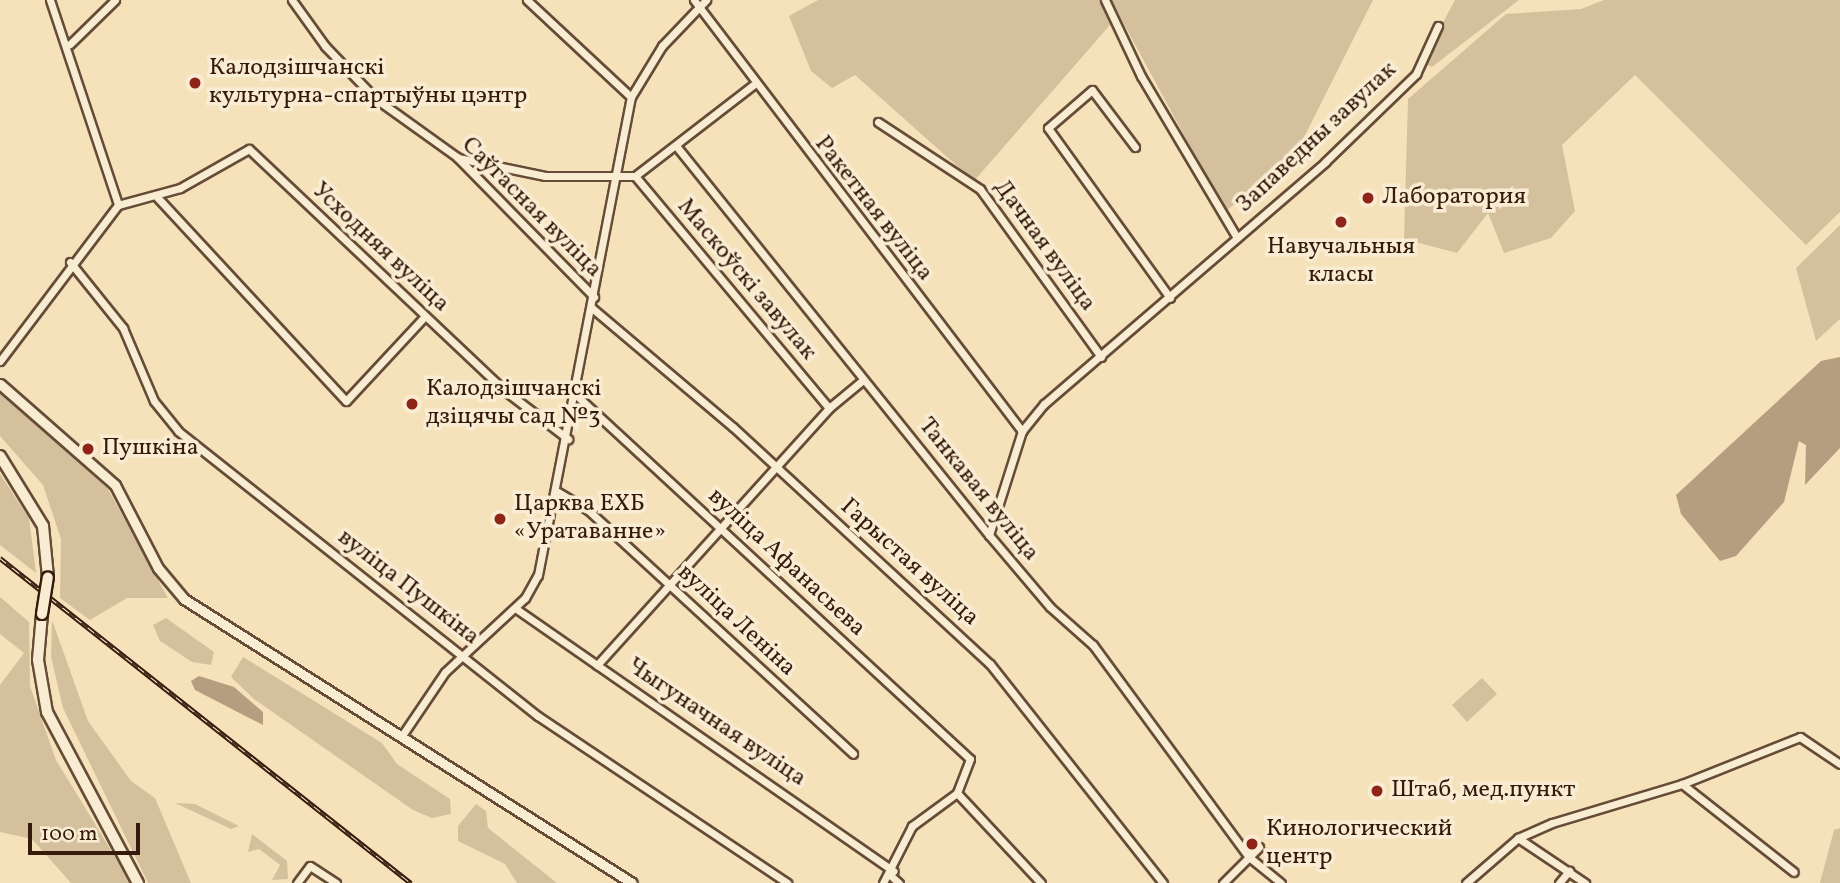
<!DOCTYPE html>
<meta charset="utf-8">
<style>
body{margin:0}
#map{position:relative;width:1840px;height:883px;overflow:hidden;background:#f5e2bb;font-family:Vollkorn,serif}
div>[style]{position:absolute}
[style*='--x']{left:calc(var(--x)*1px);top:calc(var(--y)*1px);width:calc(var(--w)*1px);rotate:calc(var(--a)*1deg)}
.green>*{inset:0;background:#d5c09d}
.water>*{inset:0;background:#b49e7f}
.roads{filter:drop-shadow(2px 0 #664c37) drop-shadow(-2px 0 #664c37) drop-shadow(0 2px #664c37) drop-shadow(0 -2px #664c37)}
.minor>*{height:7px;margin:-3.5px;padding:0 3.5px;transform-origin:3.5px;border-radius:3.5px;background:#f8ecd3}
.tertiary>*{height:9px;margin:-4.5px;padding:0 4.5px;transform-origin:4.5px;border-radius:4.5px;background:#f8ecd3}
.secondary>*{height:10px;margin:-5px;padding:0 5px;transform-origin:5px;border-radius:5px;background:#f8ecd3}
.rail>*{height:5px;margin-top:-2.5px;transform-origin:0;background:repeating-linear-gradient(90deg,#f8ecd3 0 8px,#361a0b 0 16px);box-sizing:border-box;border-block:2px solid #361a0b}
.bridges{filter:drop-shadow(2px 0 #361a0b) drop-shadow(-2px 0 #361a0b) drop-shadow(0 2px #361a0b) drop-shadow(0 -2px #361a0b)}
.secondary-bridge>*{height:10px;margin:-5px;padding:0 5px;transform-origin:5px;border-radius:5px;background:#f8ecd3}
.dots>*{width:19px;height:19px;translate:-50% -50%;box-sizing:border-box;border:4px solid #f8ecd3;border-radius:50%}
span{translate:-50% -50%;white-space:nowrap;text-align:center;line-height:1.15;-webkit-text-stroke:7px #f8ecd3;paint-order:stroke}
.poi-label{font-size:24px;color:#361a0b}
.left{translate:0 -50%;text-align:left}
.street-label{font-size:24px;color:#361a0b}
.scale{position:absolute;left:28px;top:823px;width:112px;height:32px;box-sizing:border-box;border:4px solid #361a0b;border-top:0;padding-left:9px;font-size:21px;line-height:24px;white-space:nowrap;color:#361a0b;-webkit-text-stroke:5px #f8ecd3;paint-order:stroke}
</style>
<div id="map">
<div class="green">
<div style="clip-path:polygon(818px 0,1099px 0,1110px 25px,974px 181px,855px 75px,832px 88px,811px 71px,789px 16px)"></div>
<div style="clip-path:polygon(1111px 0,1373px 0,1289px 167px,1225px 211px)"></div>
<div style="clip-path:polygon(1455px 0,1519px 0,1432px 67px,1422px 62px)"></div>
<div style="clip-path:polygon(1604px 0,1840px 0,1840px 212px,1806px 245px,1635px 75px,1562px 145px,1575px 211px,1551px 238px,1504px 253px,1488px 213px,1457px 253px,1404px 239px,1408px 99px,1506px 14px,1581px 9px)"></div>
<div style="clip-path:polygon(1840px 225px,1840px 319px,1816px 341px,1796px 268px)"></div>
<div style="clip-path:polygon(0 391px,108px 489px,168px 598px,127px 598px,90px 620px,60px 598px,61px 539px,43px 485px,0 436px)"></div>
<div style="clip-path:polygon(0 474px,29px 518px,36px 573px,0 545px)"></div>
<div style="clip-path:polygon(0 597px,29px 622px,30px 686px,56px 760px,131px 883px,71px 883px,32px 839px,0 832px,0 685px,24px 653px,0 634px)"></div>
<div style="clip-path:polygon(166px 618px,214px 652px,211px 665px,192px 662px,160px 641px,153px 625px)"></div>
<div style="clip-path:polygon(52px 620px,88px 721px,131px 781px,155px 798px,191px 883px,148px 883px,63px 708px,51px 657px)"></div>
<div style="clip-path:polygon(243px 657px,382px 743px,397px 764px,450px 799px,451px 814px,432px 818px,413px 810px,254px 699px,231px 677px)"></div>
<div style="clip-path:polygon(1482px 678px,1497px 694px,1467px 722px,1452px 705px)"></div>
<div style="clip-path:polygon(175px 803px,195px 804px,239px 826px,231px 829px)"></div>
<div style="clip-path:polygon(476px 804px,486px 811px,488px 828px,557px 883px,517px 883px,505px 864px,458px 841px,458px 826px)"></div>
<div style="clip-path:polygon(1840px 828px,1840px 883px,1820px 883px,1834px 830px)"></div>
<div style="clip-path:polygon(252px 834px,287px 861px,288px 879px,272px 880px,280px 865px,259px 849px,248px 852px)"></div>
</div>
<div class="water">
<div style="clip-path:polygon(1840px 357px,1840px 448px,1805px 485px,1806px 445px,1799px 441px,1784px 502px,1736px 556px,1720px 561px,1681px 514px,1676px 495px,1821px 361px)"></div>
<div style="clip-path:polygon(199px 676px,234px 687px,263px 712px,263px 725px,195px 690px,191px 681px)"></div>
</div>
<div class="roads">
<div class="minor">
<div style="--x:50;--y:0;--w:216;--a:71.6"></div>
<div style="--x:292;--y:0;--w:57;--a:54.3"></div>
<div style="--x:325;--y:46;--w:74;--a:46.1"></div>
<div style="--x:376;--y:99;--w:100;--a:35.6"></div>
<div style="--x:457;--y:157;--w:196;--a:45.6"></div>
<div style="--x:527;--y:0;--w:142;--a:43"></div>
<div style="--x:694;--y:0;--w:542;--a:52.73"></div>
<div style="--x:1105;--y:0;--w:84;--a:64.7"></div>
<div style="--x:1141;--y:76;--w:188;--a:59.3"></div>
<div style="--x:70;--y:44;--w:63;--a:-44.4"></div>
<div style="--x:878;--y:122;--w:122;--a:33.3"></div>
<div style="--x:980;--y:189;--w:207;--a:54.2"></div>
<div style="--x:677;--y:147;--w:498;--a:51.2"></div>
<div style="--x:989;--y:535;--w:94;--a:49.7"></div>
<div style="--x:1050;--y:607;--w:57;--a:41.5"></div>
<div style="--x:1093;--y:645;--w:263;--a:53.7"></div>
<div style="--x:1249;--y:857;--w:41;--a:39.1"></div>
<div style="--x:1135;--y:147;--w:71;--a:-127"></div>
<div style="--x:1092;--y:90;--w:58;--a:139.2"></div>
<div style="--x:1048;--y:128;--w:209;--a:54.3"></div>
<div style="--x:458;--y:158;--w:89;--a:11.7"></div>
<div style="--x:545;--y:176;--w:90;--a:0"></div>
<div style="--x:635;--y:176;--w:149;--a:-37.6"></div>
<div style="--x:635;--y:176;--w:302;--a:50.1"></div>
<div style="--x:157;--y:197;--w:278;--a:47.2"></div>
<div style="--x:346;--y:401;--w:116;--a:-47.1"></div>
<div style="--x:70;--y:262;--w:85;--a:51.2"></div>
<div style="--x:123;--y:328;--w:79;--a:67"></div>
<div style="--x:154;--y:401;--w:38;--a:51"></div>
<div style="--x:178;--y:431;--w:459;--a:38.4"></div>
<div style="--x:538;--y:716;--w:300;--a:33.8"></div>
<div style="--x:592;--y:308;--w:185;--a:40.2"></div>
<div style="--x:733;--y:427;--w:350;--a:42.7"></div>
<div style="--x:990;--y:664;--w:279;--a:51.7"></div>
<div style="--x:0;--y:361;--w:196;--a:-52.9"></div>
<div style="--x:118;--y:205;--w:64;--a:-15.3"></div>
<div style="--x:180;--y:188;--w:79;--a:-29.5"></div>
<div style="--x:249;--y:149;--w:351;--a:43.4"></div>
<div style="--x:504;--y:390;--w:81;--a:37.4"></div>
<div style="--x:576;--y:395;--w:536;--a:42.73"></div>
<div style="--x:970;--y:759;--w:36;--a:111"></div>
<div style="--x:957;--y:793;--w:56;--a:143.7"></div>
<div style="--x:912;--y:826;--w:64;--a:117"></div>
<div style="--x:558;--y:492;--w:35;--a:31"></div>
<div style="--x:588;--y:510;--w:360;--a:42.6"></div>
<div style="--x:989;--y:535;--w:109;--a:-72.4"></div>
<div style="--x:1022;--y:431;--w:35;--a:-51"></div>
<div style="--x:1044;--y:404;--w:371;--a:-40.7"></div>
<div style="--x:1325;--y:162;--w:127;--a:-44"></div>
<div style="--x:1416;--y:74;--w:53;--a:-65.4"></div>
<div style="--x:515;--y:608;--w:461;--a:34.8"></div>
<div style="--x:597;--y:665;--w:346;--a:-47.9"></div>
<div style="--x:829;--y:408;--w:44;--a:-39.5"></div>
<div style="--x:401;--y:737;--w:78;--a:-55.9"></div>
<div style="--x:445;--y:672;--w:109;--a:-42.8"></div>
<div style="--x:525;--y:598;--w:26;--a:-61"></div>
<div style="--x:538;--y:575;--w:487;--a:-79"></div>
<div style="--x:631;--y:97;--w:60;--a:-58.7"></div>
<div style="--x:662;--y:46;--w:64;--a:-46.3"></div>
<div style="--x:1682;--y:784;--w:142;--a:38.2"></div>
<div style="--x:957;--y:793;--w:123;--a:47"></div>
<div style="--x:1518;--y:838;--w:81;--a:33.9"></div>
<div style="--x:890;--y:875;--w:12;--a:42"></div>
<div style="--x:297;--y:883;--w:21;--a:-53"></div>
<div style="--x:310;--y:866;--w:31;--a:33"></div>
<div style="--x:1223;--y:883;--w:51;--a:-45"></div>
<div style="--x:1466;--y:883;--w:69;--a:-40.9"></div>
<div style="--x:1518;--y:838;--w:37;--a:-24"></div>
<div style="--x:1552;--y:823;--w:136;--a:-16.7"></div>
<div style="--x:1682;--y:784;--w:127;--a:-21.7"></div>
<div style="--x:1800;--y:737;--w:48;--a:34"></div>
<div style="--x:1559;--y:883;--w:16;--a:-50"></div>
</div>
<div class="tertiary">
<div style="--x:0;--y:384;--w:153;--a:41.3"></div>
<div style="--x:115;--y:485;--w:93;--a:62.6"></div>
<div style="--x:158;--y:568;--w:40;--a:50"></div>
<div style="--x:184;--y:599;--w:530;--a:32.37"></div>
</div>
<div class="secondary">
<div style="--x:0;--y:456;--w:82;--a:58.4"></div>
<div style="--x:43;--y:526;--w:51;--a:84.4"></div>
<div style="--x:42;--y:614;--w:46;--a:95"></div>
<div style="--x:38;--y:660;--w:53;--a:80.2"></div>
<div style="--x:47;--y:712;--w:194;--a:62"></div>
</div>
</div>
<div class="rail">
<div style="--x:0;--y:558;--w:524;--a:38.34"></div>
</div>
<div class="bridges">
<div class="secondary-bridge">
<div style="--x:42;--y:614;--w:37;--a:-81"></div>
</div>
</div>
<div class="dots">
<div style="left:195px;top:83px;background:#8f2418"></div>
<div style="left:1368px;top:198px;background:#8f2418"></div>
<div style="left:1341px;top:222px;background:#8f2418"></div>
<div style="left:412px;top:404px;background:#8f2418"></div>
<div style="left:88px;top:449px;background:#8f2418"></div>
<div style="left:500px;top:519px;background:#8f2418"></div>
<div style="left:1377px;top:791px;background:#8f2418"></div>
<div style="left:1252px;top:844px;background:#8f2418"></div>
</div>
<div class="poi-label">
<span class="left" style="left:209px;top:83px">Калодзішчанскі<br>культурна-спартыўны цэнтр</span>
<span class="left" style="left:1382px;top:198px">Лаборатория</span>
<span style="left:1341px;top:262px">Навучальныя<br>класы</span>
<span class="left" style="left:426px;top:404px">Калодзішчанскі<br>дзіцячы сад №3</span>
<span class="left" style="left:102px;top:449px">Пушкіна</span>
<span class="left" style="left:514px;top:519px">Царква ЕХБ<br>«Уратаванне»</span>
<span class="left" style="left:1391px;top:791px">Штаб, мeд.пункт</span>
<span class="left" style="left:1266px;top:844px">Кинологический<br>центр</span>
</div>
<div class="street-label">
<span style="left:1317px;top:138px;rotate:-43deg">Запаведны завулак</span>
<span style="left:531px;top:208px;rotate:45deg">Саўгасная вуліца</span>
<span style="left:873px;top:209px;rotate:52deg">Ракетная вуліца</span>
<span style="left:1044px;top:246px;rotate:54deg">Дачная вуліца</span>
<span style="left:380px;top:248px;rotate:43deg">Усходняя вуліца</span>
<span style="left:746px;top:280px;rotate:50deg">Маскоўскі завулак</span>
<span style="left:978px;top:490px;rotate:51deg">Танкавая вуліца</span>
<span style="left:786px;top:563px;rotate:43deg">вуліца Афанасьева</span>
<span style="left:909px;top:563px;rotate:42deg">Гарыстая вуліца</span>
<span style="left:408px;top:588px;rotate:38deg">вуліца Пушкіна</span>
<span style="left:736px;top:621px;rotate:43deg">вуліца Леніна</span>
<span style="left:716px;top:723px;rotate:34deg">Чыгуначная вуліца</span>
</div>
<div class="scale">100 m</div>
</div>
